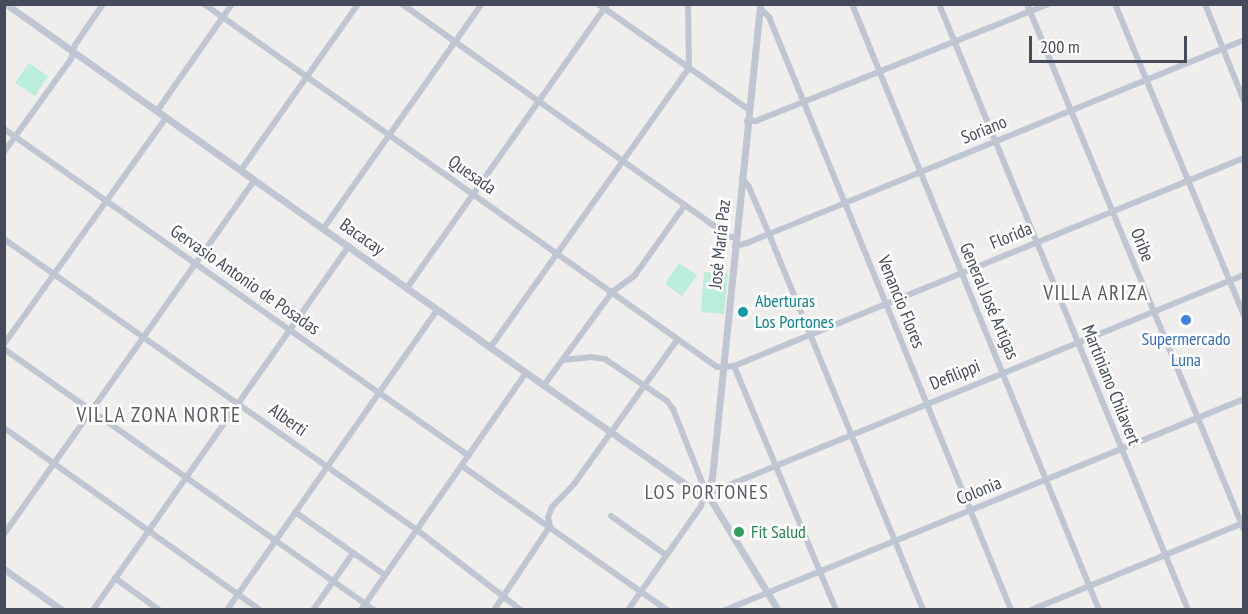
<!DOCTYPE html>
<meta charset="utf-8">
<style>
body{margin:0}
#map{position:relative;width:1248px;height:614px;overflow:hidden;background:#f0eded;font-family:"PT Sans Narrow",sans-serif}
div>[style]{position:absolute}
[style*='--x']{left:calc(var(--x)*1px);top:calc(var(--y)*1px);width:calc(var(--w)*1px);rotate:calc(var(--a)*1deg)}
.green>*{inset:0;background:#baeedb}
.minor>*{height:6px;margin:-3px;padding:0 3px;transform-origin:3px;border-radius:3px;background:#c0c5d2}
.tertiary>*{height:7px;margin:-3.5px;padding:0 3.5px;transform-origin:3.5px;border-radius:3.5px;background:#c0c5d2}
.dots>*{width:16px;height:16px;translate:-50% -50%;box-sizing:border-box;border:3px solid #fff;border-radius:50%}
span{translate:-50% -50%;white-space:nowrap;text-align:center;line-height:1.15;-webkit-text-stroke:5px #fff;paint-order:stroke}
.street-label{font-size:18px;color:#454b5a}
.culture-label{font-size:18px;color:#0d838f}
.left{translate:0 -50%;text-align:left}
.shop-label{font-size:18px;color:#366cbe}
.leisure-label{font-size:18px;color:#27864d}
.neighbourhood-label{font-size:20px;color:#5a5b62;letter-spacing:1.5px}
.quarter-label{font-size:21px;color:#5a5b62;letter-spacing:1.5px}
.frame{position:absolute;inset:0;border:6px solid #454b5a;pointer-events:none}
.scale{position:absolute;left:1029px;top:36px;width:158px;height:27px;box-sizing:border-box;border:3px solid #454b5a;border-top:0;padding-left:8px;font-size:18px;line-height:21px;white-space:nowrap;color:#454b5a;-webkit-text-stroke:4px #fff;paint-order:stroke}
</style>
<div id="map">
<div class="green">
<div style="clip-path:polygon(29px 63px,48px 76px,35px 96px,15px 83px)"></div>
<div style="clip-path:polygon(679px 263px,697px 275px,682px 296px,665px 284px)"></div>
<div style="clip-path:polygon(704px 272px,728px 273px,724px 314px,701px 312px)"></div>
</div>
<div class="minor">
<div style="--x:204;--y:4;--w:628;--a:35.28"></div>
<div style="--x:717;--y:367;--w:17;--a:-3"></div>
<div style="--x:734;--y:366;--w:551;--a:-22.19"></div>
<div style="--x:402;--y:4;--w:400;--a:35.4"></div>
<div style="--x:728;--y:236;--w:8;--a:14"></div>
<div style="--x:598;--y:4;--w:183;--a:35"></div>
<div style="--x:852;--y:4;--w:654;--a:67.82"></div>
<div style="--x:939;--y:4;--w:655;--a:67.66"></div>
<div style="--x:1027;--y:4;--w:569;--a:67.58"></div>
<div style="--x:1115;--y:4;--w:337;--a:67.5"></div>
<div style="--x:1205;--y:4;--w:105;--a:68.1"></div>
<div style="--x:760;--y:8;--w:13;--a:45"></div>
<div style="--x:769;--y:17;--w:640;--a:67.8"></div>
<div style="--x:157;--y:111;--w:131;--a:-55"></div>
<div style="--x:747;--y:121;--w:9;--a:0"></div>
<div style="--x:756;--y:121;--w:315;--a:-21.8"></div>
<div style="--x:4;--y:129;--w:568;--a:35.12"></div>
<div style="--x:4;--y:152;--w:115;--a:-54.2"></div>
<div style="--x:71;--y:59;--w:15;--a:-74"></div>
<div style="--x:75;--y:45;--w:50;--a:-55.7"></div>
<div style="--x:241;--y:170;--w:203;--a:-54.8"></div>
<div style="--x:742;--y:178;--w:11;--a:52"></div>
<div style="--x:749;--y:187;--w:51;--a:66.9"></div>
<div style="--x:769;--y:234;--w:406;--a:67.7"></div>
<div style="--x:323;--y:229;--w:276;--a:-54.8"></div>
<div style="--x:4;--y:239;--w:505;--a:35.17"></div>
<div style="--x:417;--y:530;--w:131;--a:37.6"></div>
<div style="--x:735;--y:246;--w:12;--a:-14"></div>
<div style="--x:747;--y:243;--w:537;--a:-22.22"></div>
<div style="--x:407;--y:288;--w:347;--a:-54.8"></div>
<div style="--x:4;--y:344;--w:278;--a:-54.4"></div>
<div style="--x:490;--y:348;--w:344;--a:-54.6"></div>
<div style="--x:689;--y:68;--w:64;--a:-90.9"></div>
<div style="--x:4;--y:349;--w:453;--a:35.2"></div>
<div style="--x:563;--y:360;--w:27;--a:-6"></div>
<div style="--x:590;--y:357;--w:15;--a:8"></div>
<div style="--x:605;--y:359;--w:75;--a:34.1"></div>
<div style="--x:667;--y:401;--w:10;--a:53"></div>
<div style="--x:673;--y:409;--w:84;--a:68.3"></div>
<div style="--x:734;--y:366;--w:264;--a:67.3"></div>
<div style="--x:544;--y:385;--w:115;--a:-53.8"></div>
<div style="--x:612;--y:292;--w:29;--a:-36"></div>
<div style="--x:635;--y:275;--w:86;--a:-54.5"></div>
<div style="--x:4;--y:428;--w:314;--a:35.4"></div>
<div style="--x:462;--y:466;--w:251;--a:35.1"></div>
<div style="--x:712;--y:492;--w:575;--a:-22.19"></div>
<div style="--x:295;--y:512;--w:110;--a:35"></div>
<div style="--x:611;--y:516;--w:67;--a:35.3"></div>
<div style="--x:4;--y:534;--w:434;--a:-54.7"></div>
<div style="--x:115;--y:578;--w:54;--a:36"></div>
<div style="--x:93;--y:610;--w:445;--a:-54.9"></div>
<div style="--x:227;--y:610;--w:366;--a:-55"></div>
<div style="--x:313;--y:610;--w:70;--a:-54.9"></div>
<div style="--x:361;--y:610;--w:289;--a:-55.2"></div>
<div style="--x:494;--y:610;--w:101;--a:-56.3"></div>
<div style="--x:550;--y:526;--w:9;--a:-103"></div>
<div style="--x:548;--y:517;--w:11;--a:-68"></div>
<div style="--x:552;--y:507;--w:32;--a:-46"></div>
<div style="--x:574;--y:484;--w:178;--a:-54.4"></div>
<div style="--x:628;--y:610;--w:127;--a:-54.9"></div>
<div style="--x:701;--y:506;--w:9;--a:-72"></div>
<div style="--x:725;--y:610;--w:560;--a:-22.12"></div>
<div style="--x:1031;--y:610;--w:229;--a:-22.3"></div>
</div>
<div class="tertiary">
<div style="--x:6;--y:4;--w:669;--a:35.33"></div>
<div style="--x:552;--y:391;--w:185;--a:34.9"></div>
<div style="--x:704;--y:497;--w:5;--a:0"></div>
<div style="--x:709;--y:487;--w:9;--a:-72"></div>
<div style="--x:712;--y:478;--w:476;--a:-84.2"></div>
<div style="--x:709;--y:497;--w:132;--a:58.6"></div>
<div style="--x:4;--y:569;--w:71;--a:35.3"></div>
</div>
<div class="dots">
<div style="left:743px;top:312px;background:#0f9aa8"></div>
<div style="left:1186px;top:320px;background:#3f7fe0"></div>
<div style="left:739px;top:532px;background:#2e9e5b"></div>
</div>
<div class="street-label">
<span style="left:984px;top:130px;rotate:-22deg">Soriano</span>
<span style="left:472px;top:175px;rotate:35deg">Quesada</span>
<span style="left:1011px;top:236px;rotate:-22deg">Florida</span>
<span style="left:362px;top:237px;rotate:35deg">Bacacay</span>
<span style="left:720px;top:244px;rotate:-84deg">José María Paz</span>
<span style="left:1142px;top:245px;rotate:68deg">Oribe</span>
<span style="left:245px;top:280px;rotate:35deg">Gervasio Antonio de Posadas</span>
<span style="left:989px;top:301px;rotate:67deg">General José Artigas</span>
<span style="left:901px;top:302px;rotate:68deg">Venancio Flores</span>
<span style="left:955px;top:375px;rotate:-22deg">Defilippi</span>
<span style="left:1111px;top:385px;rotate:68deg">Martiniano Chilavert</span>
<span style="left:288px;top:420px;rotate:35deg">Alberti</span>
<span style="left:979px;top:491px;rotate:-22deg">Colonia</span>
</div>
<div class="culture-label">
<span class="left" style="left:755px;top:312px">Aberturas<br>Los Portones</span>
</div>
<div class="shop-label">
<span style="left:1186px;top:350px">Supermercado<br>Luna</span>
</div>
<div class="leisure-label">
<span class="left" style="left:751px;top:532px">Fit Salud</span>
</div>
<div class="neighbourhood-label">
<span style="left:707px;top:492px">LOS PORTONES</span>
</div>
<div class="quarter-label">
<span style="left:1096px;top:293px">VILLA ARIZA</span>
<span style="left:159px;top:415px">VILLA ZONA NORTE</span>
</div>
<div class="frame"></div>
<div class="scale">200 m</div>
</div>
